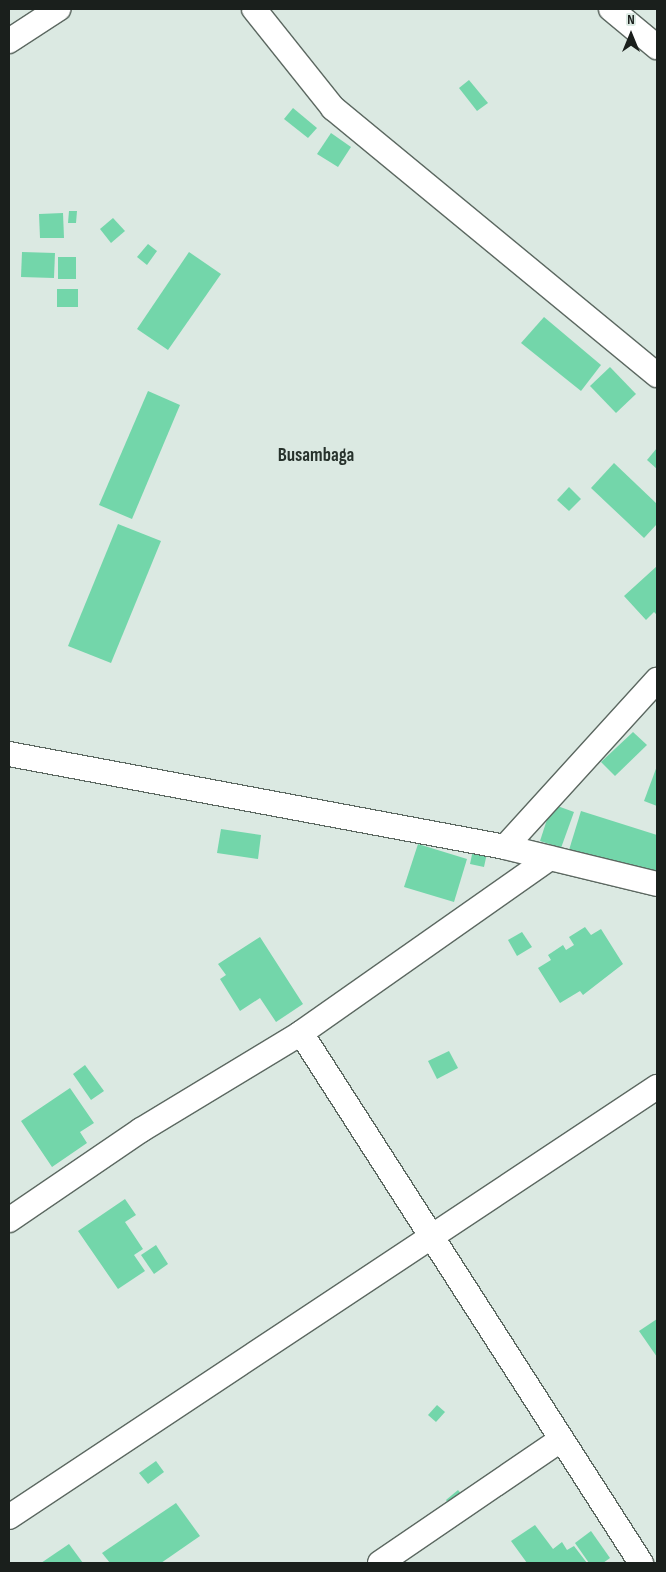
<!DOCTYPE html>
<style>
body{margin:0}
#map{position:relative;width:666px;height:1572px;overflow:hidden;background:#dbe9e2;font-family:"Sofia Sans Condensed",sans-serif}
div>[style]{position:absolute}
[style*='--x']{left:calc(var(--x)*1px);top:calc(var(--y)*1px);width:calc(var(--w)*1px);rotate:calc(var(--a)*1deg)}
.building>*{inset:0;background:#73d6aa}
.roads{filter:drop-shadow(1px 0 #5c6861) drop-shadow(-1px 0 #5c6861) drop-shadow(0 1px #5c6861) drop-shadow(0 -1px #5c6861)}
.street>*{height:24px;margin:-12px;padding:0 12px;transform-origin:12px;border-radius:12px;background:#fff}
span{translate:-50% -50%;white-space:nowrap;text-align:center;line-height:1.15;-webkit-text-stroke:4.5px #dbe9e2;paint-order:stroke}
.quarter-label{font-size:19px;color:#27322c;font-weight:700}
.frame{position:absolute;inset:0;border:10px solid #1a1f1c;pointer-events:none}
.north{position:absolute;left:606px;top:10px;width:50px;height:50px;-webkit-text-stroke:4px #dbe9e2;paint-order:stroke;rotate:0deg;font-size:14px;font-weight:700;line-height:20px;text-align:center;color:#1a1f1c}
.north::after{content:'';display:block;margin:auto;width:18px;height:22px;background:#1a1f1c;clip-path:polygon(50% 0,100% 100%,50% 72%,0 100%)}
</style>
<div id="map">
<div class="building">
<div style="clip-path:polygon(469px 80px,488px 103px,477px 111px,459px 88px)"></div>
<div style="clip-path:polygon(293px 108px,317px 128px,308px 138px,284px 119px)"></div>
<div style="clip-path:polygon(331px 133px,351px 147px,338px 167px,317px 154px)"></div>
<div style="clip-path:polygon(69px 211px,77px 211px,76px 223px,68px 223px)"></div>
<div style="clip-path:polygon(63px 213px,64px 238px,40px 238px,39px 214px)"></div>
<div style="clip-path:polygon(113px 218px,125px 231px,111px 243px,100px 229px)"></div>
<div style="clip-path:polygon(148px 244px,157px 251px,147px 265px,137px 257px)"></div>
<div style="clip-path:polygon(22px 252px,55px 253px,54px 278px,21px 277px)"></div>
<div style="clip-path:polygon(189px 252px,221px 274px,168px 350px,137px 329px)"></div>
<div style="clip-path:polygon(58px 257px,76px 257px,76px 279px,58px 279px)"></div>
<div style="clip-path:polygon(57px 289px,78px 289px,78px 307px,57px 307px)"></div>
<div style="clip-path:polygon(544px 317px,601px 365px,581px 391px,521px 343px)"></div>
<div style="clip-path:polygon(610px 367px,636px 394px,616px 413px,590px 386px)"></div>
<div style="clip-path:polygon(148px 391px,180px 405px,132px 519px,99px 505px)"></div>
<div style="clip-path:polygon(657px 448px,657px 469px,647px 460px)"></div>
<div style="clip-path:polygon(614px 463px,657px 504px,657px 524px,644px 538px,591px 488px)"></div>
<div style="clip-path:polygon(569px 487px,581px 499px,569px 511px,557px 500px)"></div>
<div style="clip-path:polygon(118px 524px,161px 541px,111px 663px,68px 646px)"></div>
<div style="clip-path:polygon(657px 566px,657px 615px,654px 612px,646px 620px,624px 596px)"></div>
<div style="clip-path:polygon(633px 732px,647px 745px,615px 776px,601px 762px)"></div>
<div style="clip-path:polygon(657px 766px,657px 806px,644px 801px)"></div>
<div style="clip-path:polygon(552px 804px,574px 812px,561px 848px,540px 841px)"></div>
<div style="clip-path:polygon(581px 811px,657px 835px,657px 876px,569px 850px)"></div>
<div style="clip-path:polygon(221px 829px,261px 835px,258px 859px,217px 853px)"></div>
<div style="clip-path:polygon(418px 844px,467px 859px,454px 902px,404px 887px)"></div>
<div style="clip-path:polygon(473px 850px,487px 853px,484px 867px,470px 864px)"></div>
<div style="clip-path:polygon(585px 927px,591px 935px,601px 929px,623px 964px,583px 995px,580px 991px,560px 1003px,538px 968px,551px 960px,548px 955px,563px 945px,566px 950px,574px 945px,569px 937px)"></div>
<div style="clip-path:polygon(522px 932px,532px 947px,517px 956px,508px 940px)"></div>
<div style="clip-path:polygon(260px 937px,303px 1004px,276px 1022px,260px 998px,240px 1011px,220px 979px,226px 975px,218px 964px)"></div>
<div style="clip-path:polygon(449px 1051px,458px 1068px,437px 1079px,428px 1061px)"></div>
<div style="clip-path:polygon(85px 1065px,104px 1091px,91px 1100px,73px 1074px)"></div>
<div style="clip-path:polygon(70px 1088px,94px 1123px,80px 1132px,87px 1143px,52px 1167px,21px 1121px)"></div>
<div style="clip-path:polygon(125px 1199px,136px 1215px,125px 1222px,143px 1249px,134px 1255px,145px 1271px,118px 1289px,78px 1231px)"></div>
<div style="clip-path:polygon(156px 1245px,168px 1264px,154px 1274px,141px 1255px)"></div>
<div style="clip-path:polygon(657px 1319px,657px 1357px,639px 1331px)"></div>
<div style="clip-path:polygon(437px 1405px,445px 1412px,436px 1422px,428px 1415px)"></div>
<div style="clip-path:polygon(156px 1461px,164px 1472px,148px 1484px,139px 1473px)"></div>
<div style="clip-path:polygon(458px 1490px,466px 1500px,453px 1510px,446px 1500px)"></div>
<div style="clip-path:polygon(176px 1503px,200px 1536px,161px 1563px,110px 1563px,102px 1553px)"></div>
<div style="clip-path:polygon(535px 1525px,553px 1549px,562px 1542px,567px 1550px,574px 1546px,587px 1563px,527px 1563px,511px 1541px)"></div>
<div style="clip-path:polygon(591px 1531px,610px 1558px,603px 1563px,589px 1563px,575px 1543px)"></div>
<div style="clip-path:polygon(69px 1544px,83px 1563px,41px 1563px)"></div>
</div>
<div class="roads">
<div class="street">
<div style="--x:254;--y:9;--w:127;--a:51.4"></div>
<div style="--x:333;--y:108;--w:420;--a:39.5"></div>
<div style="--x:611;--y:9;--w:60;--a:39.6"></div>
<div style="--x:9;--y:41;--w:59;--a:-33.1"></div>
<div style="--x:9;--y:754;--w:505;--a:10.62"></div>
<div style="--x:505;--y:847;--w:156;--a:13.7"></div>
<div style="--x:505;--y:847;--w:226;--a:-47.7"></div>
<div style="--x:301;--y:1033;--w:630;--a:57.32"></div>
<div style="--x:9;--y:1220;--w:160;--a:-34.3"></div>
<div style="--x:141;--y:1130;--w:187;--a:-31.2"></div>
<div style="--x:301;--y:1033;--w:304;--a:-35.1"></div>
<div style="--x:9;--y:1517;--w:778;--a:-33.57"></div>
<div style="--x:380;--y:1563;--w:217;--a:-34.3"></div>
</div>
</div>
<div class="quarter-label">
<span style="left:316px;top:456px">Busambaga</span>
</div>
<div class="frame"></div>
<div class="north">N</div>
</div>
